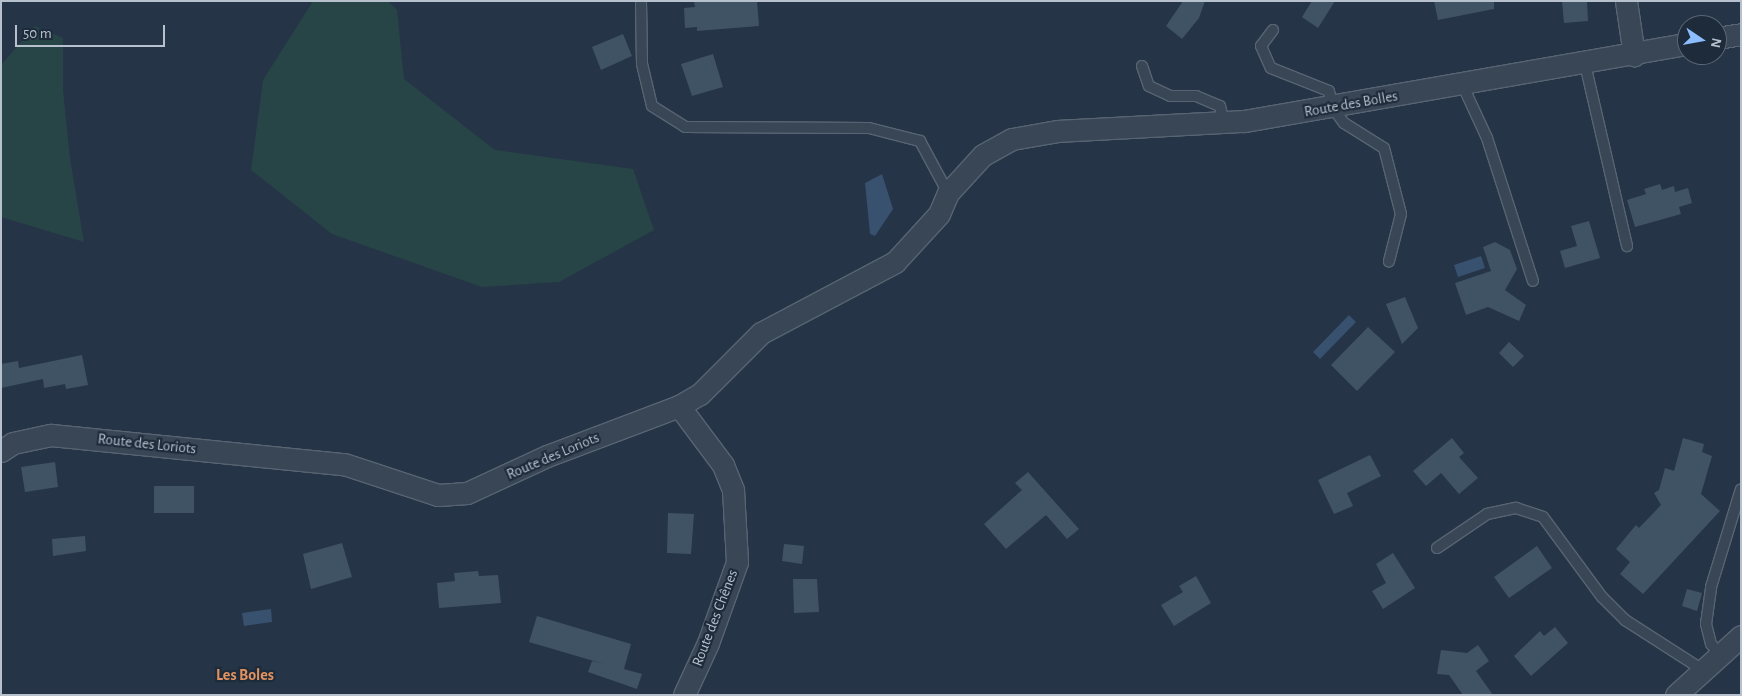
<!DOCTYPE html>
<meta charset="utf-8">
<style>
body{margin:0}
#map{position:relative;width:1742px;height:696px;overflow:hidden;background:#253446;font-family:"Alegreya Sans",sans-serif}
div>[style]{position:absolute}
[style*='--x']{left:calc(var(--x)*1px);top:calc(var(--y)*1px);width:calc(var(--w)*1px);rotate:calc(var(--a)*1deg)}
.green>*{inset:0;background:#274547}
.water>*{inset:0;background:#37516e}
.building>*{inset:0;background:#405365}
.roads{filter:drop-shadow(1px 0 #586472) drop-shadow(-1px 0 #586472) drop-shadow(0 1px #586472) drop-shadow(0 -1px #586472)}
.lane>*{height:10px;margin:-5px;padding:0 5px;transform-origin:5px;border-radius:5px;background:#394655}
.street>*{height:21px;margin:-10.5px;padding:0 10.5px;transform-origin:10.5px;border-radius:10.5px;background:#394655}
span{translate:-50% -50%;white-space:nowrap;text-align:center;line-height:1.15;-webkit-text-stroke:4.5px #1e2b3b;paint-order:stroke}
.street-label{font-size:15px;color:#b7c1ce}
.neighbourhood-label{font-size:16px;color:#e19260;font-weight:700}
.frame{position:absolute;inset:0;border:2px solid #b7c1ce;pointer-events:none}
.north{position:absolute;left:1677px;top:15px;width:50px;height:50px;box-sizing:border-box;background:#1e2b3b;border:1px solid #5b6776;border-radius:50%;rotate:102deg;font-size:14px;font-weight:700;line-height:20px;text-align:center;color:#b7c1ce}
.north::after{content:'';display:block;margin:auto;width:18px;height:22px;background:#8cbdff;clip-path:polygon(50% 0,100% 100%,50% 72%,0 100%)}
.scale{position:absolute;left:15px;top:25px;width:150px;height:22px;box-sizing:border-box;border:2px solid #b7c1ce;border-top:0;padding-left:6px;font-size:15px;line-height:18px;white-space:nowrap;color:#b7c1ce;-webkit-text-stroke:4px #1e2b3b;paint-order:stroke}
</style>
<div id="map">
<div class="green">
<div style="clip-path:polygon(313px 1px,388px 1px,397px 10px,404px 79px,495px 150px,633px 169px,654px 230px,559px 282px,482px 287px,332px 234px,251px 170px,263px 80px)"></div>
<div style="clip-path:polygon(35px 26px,63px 38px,63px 90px,70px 158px,84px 242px,1px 217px,1px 65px)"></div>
</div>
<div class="water">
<div style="clip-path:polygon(882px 174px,893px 209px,875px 236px,870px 234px,865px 183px)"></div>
<div style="clip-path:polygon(1481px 256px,1485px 268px,1458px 277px,1454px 265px)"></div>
<div style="clip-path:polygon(1349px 315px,1356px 322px,1320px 359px,1313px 352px)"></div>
<div style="clip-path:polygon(271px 609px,272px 622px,244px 626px,242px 613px)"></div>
</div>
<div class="building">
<div style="clip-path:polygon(694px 1px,757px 1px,759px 26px,697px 31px,697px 27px,685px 28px,684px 8px,695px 7px)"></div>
<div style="clip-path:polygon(1183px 1px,1205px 1px,1199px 18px,1182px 39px,1166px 26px)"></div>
<div style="clip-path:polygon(1312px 1px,1335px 1px,1318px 28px,1302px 17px)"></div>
<div style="clip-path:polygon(1434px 1px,1494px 1px,1494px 9px,1438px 20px)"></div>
<div style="clip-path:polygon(1562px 1px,1587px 1px,1588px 21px,1564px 23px)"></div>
<div style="clip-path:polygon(623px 34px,632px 56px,601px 70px,592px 47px)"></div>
<div style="clip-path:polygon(713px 54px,723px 87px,692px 96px,681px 64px)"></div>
<div style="clip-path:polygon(1660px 184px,1662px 190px,1674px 186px,1675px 192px,1688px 188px,1692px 203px,1679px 207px,1681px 214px,1635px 227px,1627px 200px,1646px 194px,1644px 189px)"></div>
<div style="clip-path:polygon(1589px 221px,1600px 258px,1565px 268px,1560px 251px,1577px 246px,1571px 226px)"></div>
<div style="clip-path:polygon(1495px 242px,1510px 250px,1517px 269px,1505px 290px,1526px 305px,1519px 321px,1488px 307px,1466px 315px,1455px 283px,1491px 271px,1483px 247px)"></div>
<div style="clip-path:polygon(1405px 297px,1418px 328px,1402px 344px,1386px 304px)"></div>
<div style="clip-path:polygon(1368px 327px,1395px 352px,1357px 391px,1331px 365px)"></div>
<div style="clip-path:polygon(1509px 342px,1524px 356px,1513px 367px,1499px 353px)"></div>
<div style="clip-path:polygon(82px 355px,88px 385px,66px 389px,65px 384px,44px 388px,43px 379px,1px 388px,1px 364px,18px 361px,19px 368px)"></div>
<div style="clip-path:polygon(1452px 438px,1464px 453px,1459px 457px,1478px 478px,1459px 494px,1441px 473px,1426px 486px,1413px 471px)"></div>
<div style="clip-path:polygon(1683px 438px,1704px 444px,1702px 452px,1712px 456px,1701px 494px,1720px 511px,1643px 594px,1620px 574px,1630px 562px,1616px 549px,1636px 525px,1639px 528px,1661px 505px,1654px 493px,1659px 490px,1665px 468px,1674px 471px)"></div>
<div style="clip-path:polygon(1370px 455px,1381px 476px,1347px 493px,1353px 506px,1334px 514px,1318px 480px)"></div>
<div style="clip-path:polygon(55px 462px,58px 487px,25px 492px,21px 467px)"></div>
<div style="clip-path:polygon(1028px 472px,1079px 529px,1067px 539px,1046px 515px,1006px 549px,984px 524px,1022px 490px,1015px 483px)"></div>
<div style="clip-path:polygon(154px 486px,194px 486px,194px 513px,154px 513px)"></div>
<div style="clip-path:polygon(668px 513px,694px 514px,691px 554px,667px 553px)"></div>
<div style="clip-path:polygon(85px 536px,86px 551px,53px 556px,52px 539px)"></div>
<div style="clip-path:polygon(342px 543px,352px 577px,311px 589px,303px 554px)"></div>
<div style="clip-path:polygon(784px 544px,804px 546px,802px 564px,782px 561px)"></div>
<div style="clip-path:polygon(1537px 546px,1552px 568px,1509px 598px,1494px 577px)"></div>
<div style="clip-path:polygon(1393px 553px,1415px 588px,1383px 609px,1372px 591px,1386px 583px,1376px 564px)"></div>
<div style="clip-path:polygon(478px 571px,479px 576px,498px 575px,501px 603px,439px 608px,437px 583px,455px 581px,454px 573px)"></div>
<div style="clip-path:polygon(1196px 576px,1211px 603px,1174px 626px,1161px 605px,1183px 592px,1179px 586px)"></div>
<div style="clip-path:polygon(793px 579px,817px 579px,819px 612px,794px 613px)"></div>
<div style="clip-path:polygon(1687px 589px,1702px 593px,1697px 611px,1682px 606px)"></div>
<div style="clip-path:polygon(537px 616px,631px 644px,624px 669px,642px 674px,637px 689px,588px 672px,592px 661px,604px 664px,529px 642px)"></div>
<div style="clip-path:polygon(1555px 627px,1568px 643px,1531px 676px,1514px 656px,1540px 631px,1544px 636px)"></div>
<div style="clip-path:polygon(1478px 645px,1489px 661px,1476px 671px,1493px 695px,1463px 695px,1449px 675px,1437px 674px,1441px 650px,1467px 653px)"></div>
</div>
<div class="roads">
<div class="lane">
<div style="--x:641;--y:1;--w:63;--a:89.1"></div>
<div style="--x:642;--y:64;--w:43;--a:76.6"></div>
<div style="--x:652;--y:106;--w:39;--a:32"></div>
<div style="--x:685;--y:127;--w:184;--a:0.3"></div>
<div style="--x:869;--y:128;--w:53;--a:14.3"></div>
<div style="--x:920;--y:141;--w:59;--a:61.7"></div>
<div style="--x:1273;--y:30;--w:20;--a:127"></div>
<div style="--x:1261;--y:46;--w:24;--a:66"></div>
<div style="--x:1271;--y:68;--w:62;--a:21.6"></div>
<div style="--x:1329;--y:91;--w:17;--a:77"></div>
<div style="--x:1333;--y:108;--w:19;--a:54"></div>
<div style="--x:1344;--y:123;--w:47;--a:32"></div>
<div style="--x:1384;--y:148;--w:68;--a:75.6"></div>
<div style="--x:1401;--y:214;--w:49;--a:104.3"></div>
<div style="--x:1585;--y:64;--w:187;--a:77"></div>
<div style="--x:1142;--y:66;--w:21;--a:71"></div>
<div style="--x:1149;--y:86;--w:23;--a:25"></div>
<div style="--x:1170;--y:96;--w:26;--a:0"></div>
<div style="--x:1196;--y:96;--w:26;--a:23"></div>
<div style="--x:1220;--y:106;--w:16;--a:76"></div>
<div style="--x:1462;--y:84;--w:60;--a:65.2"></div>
<div style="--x:1487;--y:138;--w:150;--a:72.2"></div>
<div style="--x:1437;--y:548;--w:60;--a:-34.2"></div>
<div style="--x:1487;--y:514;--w:30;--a:-12"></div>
<div style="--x:1516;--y:508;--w:28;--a:18"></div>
<div style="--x:1543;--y:517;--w:99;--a:53.6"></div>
<div style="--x:1602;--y:597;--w:33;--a:45"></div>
<div style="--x:1625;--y:620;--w:93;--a:32.7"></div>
<div style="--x:1720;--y:655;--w:14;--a:-129"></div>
<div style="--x:1711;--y:644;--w:21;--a:-104"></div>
<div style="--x:1706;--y:624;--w:37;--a:-82"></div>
<div style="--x:1711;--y:587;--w:102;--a:-73"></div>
</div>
<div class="street">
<div style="--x:1626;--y:1;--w:55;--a:81.6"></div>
<div style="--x:1717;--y:38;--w:24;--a:-9"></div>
<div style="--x:679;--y:406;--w:74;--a:53.3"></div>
<div style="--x:723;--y:465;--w:27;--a:68"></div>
<div style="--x:733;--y:490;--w:72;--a:86.8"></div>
<div style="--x:737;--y:562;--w:86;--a:109.7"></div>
<div style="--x:708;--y:643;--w:57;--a:114.8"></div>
<div style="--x:1;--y:451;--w:14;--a:-34"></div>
<div style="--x:13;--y:443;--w:39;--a:-12"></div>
<div style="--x:51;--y:435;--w:294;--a:5.7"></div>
<div style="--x:344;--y:464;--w:99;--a:18.3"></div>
<div style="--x:438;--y:495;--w:29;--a:-4"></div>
<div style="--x:467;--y:493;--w:88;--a:-24.8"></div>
<div style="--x:547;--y:456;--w:141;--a:-20.7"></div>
<div style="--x:679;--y:406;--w:24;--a:-30"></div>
<div style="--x:700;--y:394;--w:86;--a:-45"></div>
<div style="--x:761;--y:333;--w:152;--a:-27.9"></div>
<div style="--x:895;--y:262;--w:65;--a:-47.5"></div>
<div style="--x:939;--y:214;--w:23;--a:-67"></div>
<div style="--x:948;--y:193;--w:52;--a:-47.4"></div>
<div style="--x:983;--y:155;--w:33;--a:-29"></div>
<div style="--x:1012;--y:139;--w:47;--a:-9.9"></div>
<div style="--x:1058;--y:131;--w:186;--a:-3.1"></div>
<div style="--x:1244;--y:121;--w:450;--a:-9.9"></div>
<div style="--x:1676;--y:695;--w:88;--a:-42.2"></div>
</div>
</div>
<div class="street-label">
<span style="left:1351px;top:104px;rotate:-10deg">Route des Bolles</span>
<span style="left:147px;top:444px;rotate:6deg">Route des Loriots</span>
<span style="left:553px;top:456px;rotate:-23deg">Route des Loriots</span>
<span style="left:715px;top:618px;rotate:-69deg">Route des Chênes</span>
</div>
<div class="neighbourhood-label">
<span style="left:245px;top:675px">Les Boles</span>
</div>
<div class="frame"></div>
<div class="north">N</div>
<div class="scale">50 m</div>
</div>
